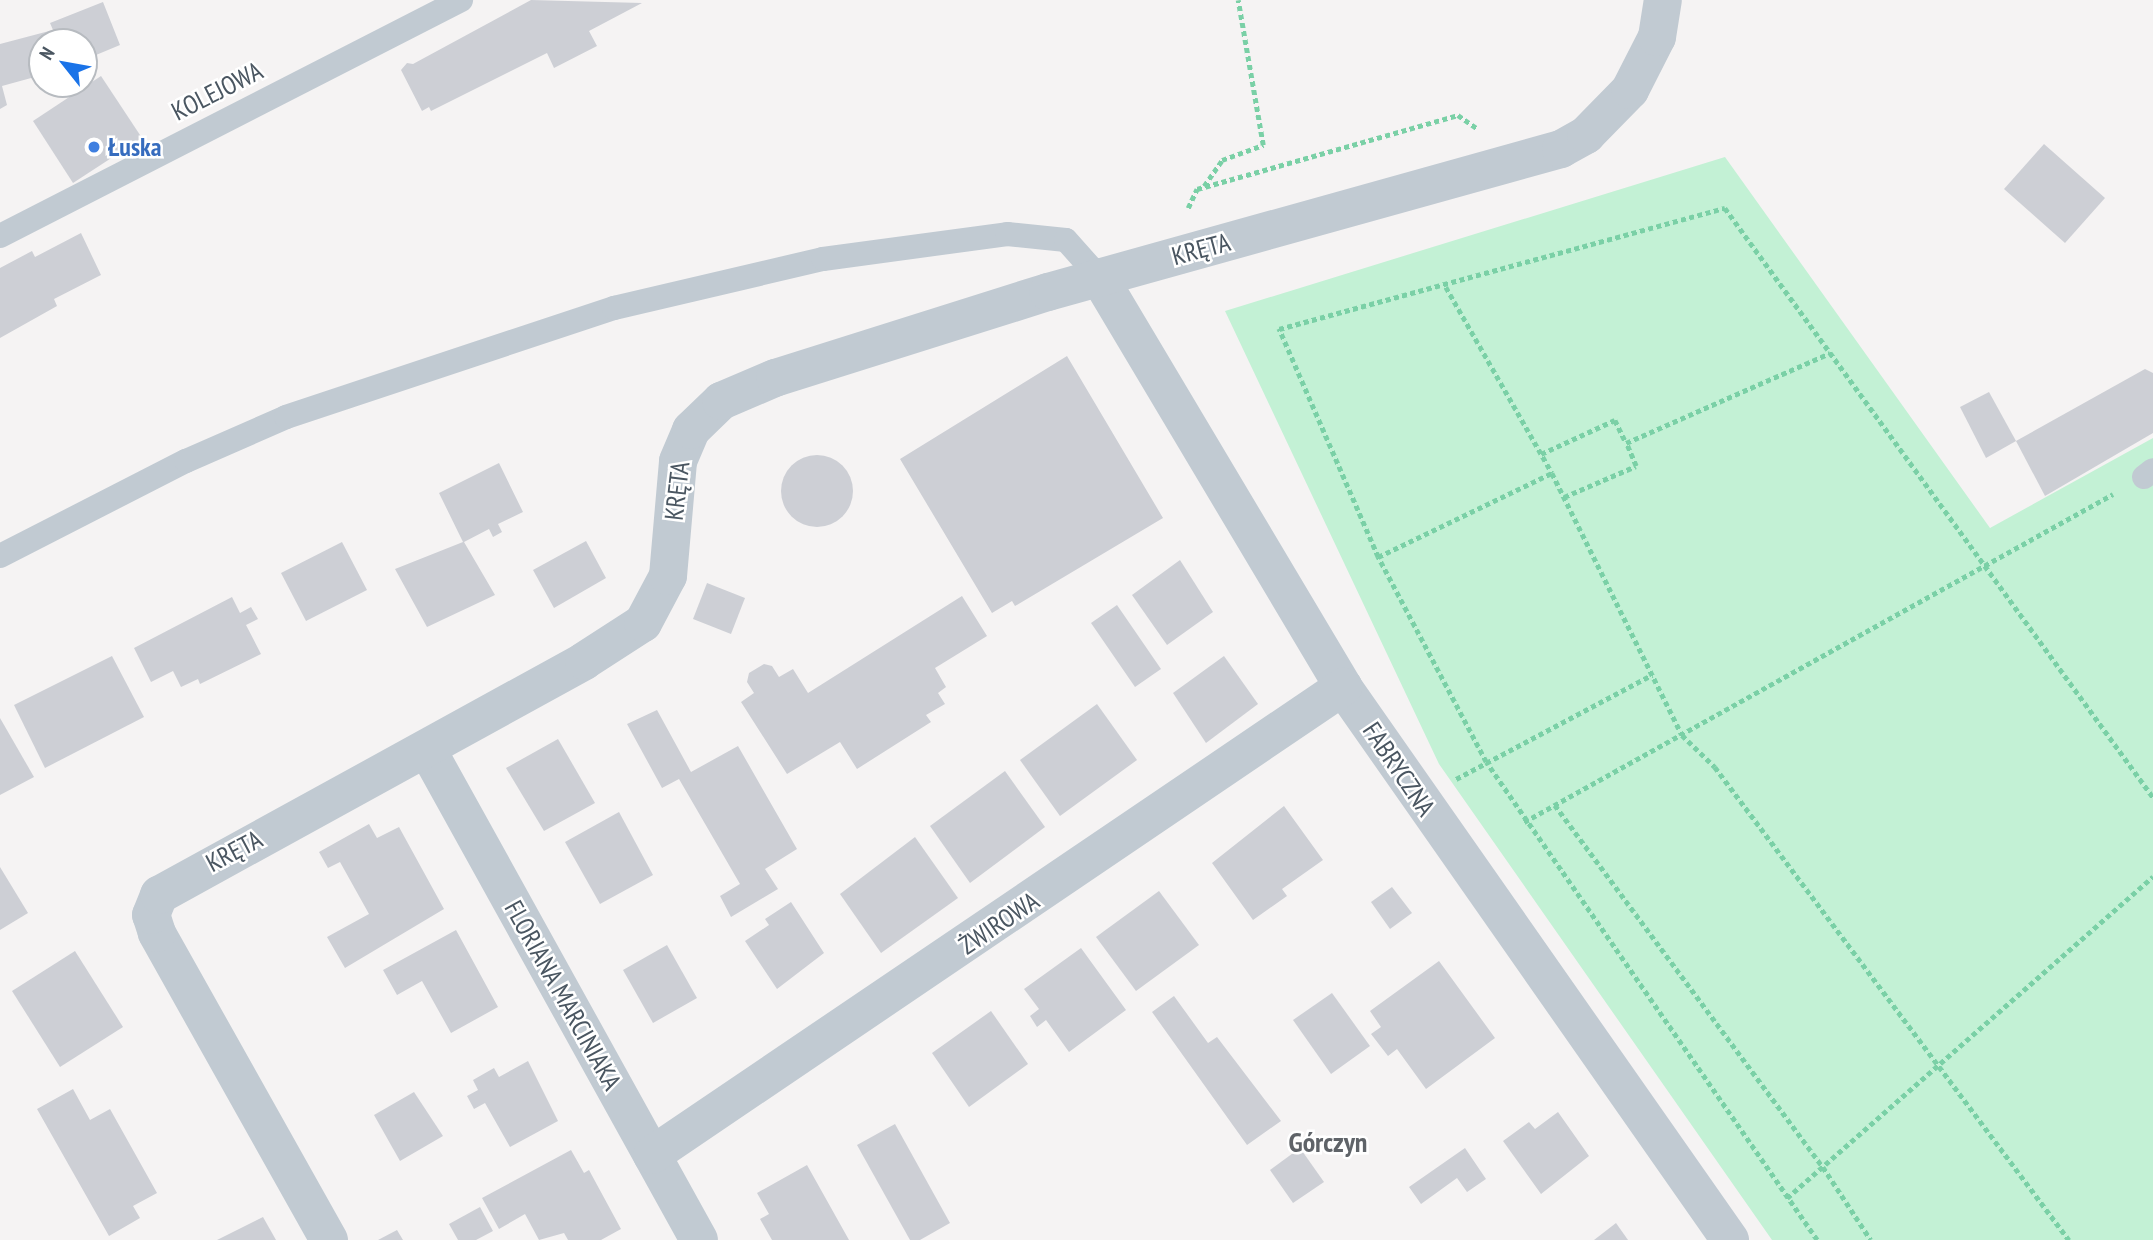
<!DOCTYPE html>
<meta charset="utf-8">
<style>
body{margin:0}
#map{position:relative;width:2153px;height:1240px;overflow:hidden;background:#f5f3f3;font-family:"PT Sans Narrow",sans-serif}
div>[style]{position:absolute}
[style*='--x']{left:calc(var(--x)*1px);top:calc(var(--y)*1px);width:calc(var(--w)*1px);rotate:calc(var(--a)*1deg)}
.green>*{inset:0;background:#c3f1d5}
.building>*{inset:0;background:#cdcfd5}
.round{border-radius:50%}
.path>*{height:4.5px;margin-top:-2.25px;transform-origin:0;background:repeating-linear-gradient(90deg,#7ad0a6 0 5px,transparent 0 8.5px)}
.service>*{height:24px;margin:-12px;padding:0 12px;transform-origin:12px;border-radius:12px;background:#c1cad2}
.minor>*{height:38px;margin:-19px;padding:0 19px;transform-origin:19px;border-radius:19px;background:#c1cad2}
.dots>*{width:19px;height:19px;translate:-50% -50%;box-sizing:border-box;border:4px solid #fff;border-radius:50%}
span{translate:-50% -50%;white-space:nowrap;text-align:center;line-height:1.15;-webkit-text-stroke:5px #fff;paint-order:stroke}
.street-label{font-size:26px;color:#4a5661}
.shop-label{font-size:26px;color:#366cbe;font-weight:700}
.left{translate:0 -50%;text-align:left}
.neighbourhood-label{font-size:28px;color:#5f6368;font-weight:700}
.north{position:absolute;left:28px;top:28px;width:70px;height:70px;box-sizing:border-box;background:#fff;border:2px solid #b7bbc0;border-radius:50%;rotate:301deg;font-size:19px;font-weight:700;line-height:28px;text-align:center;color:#4a5661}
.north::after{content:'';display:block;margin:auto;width:24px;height:32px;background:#1a73e8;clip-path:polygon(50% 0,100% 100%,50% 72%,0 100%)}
</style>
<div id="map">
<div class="green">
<div style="clip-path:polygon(1725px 157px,1990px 528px,2153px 438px,2153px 1240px,1772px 1240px,1439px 764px,1225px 311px)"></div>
</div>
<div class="building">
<div style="clip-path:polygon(531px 0,642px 3px,589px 31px,597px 46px,554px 68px,547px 53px,431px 111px,429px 107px,422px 111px,401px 70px,407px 63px,413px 64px)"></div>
<div style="clip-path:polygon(103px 2px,120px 45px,84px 60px,84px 42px,42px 42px,42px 75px,2px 86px,7px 105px,0 109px,0 44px,53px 30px,50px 23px)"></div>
<div style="clip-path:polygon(101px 76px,142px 138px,73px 183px,33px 121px)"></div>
<div style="clip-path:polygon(2044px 144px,2105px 198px,2065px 243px,2004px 189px)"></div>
<div style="clip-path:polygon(81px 233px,101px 275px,54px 299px,57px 306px,0 338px,0 268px,32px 251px,35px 257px)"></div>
<div style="clip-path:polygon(1067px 356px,1163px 518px,1015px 606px,1012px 601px,992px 613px,900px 459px)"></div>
<div style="clip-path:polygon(2145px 369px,2153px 373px,2153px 433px,2045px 496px,2016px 441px)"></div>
<div style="clip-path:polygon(1989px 392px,2016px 441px,1986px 458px,1960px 407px)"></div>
<div class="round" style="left:781px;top:455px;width:72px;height:72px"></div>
<div style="clip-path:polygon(499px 463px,523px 512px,498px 524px,502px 532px,493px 537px,489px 529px,464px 542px,495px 595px,427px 627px,395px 569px,463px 542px,439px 493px)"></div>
<div style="clip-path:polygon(586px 541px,606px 578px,554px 608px,533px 570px)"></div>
<div style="clip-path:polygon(342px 542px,367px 590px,306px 621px,281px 573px)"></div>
<div style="clip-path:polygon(1180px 560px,1213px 612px,1167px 645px,1132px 595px)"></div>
<div style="clip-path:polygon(707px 583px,745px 598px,731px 634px,693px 619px)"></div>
<div style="clip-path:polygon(962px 596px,987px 636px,935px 668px,946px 687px,938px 693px,945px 704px,926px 715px,931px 722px,857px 769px,840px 742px,787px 774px,741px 702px,754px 693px,747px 682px,749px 673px,764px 664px,772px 666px,779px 677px,793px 669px,808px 693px)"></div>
<div style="clip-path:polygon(232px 597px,240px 613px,251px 607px,258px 619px,246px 625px,261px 654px,200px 684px,198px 679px,181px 687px,173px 671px,151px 682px,134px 648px)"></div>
<div style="clip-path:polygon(1117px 605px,1161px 669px,1135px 687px,1091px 623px)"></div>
<div style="clip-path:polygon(112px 656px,144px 717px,45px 768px,14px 705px)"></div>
<div style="clip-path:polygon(1224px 656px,1258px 704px,1206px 743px,1173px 693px)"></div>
<div style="clip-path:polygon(1097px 704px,1137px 760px,1060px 816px,1020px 760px)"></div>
<div style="clip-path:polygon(657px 710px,691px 772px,738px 746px,797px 849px,765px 869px,778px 889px,731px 917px,720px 896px,740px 884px,679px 779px,662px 788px,627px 724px)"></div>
<div style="clip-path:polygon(0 718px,34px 777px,0 795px)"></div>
<div style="clip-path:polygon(558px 739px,595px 803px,544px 831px,506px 768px)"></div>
<div style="clip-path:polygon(1005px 771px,1045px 827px,970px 883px,930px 826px)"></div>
<div style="clip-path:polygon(1284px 806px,1323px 860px,1282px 889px,1287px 896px,1253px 920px,1212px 863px)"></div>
<div style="clip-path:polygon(619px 812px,653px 875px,600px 904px,565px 842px)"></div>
<div style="clip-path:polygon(369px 824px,377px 838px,399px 827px,444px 909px,345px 968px,327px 937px,369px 914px,340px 862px,328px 868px,319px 852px)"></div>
<div style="clip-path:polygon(915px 837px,958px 898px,881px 953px,840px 894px)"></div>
<div style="clip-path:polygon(0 867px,28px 913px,0 930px)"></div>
<div style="clip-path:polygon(1392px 887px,1412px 913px,1390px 929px,1371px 902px)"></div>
<div style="clip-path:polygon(1159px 891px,1199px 945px,1136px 991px,1096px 937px)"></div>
<div style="clip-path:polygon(791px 902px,824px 953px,777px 989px,745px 941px,769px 925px,765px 919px)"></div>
<div style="clip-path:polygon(456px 930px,498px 1007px,451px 1033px,422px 981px,397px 995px,383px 970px)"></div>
<div style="clip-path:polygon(667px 945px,697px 998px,653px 1023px,623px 970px)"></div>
<div style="clip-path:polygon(1081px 948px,1126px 1010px,1069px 1052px,1046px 1020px,1037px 1027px,1030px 1016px,1039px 1009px,1024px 989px)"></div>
<div style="clip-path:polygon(75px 951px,123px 1027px,60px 1067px,12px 991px)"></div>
<div style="clip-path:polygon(1439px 961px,1495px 1038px,1426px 1089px,1397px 1049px,1388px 1056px,1371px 1034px,1381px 1027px,1370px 1011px)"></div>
<div style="clip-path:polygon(1332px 993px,1370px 1046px,1331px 1074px,1293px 1020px)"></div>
<div style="clip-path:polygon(1174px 996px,1208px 1043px,1217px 1037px,1281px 1121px,1247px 1145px,1152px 1012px)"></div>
<div style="clip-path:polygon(991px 1011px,1028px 1064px,969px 1107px,932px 1053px)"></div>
<div style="clip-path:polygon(528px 1061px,558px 1121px,510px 1147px,485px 1103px,474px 1109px,467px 1096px,478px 1090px,473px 1080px,494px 1068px,499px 1077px)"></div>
<div style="clip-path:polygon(73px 1089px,90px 1120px,110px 1109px,157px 1193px,133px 1206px,140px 1218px,109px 1236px,37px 1109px)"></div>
<div style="clip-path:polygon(414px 1092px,443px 1136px,400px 1161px,374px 1115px)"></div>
<div style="clip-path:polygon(1558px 1112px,1589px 1156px,1541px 1194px,1503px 1141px,1529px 1122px,1535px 1129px)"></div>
<div style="clip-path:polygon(895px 1124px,950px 1223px,920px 1240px,910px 1240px,857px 1145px)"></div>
<div style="clip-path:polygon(1300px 1148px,1324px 1182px,1293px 1203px,1270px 1170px)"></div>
<div style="clip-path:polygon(1465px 1148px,1486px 1179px,1467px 1192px,1457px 1178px,1421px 1204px,1409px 1187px)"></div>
<div style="clip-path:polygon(571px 1150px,584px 1173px,589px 1170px,621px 1229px,601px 1240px,568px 1240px,564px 1233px,539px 1240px,525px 1214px,499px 1229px,482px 1198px)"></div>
<div style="clip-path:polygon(807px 1165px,849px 1240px,772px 1240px,760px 1219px,769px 1214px,757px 1193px)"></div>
<div style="clip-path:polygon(480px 1207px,493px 1231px,476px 1240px,458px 1240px,449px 1224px)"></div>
<div style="clip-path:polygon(263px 1217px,276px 1240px,217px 1240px)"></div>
<div style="clip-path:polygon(1616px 1223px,1628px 1240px,1594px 1240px)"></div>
<div style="clip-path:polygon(397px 1230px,403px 1240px,378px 1240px)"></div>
</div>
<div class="path">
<div style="--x:1204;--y:186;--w:32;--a:-55"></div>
<div style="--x:1222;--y:160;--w:44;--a:-20.1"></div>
<div style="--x:1263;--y:145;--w:147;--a:-99.8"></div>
<div style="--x:1188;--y:208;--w:21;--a:-65"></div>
<div style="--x:1197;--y:189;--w:271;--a:-15.8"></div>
<div style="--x:1458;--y:115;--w:24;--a:35"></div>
<div style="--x:1446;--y:287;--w:214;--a:60.3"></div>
<div style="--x:1552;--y:473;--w:292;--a:63.6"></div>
<div style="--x:1682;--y:735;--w:46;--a:44.1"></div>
<div style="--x:1715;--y:767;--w:591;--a:53.19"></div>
<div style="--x:1541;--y:454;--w:81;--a:-24.7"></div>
<div style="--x:1615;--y:420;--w:25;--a:64"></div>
<div style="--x:1626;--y:443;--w:223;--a:-23.8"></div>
<div style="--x:1564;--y:497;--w:78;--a:-23.3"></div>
<div style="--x:1636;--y:466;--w:25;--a:-113"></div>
<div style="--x:1378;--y:557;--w:193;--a:-25.8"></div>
<div style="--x:1456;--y:779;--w:222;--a:-28"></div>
<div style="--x:1555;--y:805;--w:450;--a:53.5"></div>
<div style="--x:1823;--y:1167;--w:87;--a:56.7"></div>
<div style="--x:1524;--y:822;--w:674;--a:-29.11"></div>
<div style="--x:1787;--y:1198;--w:487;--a:-41.3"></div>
<div style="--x:1817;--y:1240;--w:581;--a:-124.7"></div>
<div style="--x:1486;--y:762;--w:232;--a:-117.8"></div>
<div style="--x:1378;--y:557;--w:249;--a:-113.5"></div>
<div style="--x:1279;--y:329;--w:462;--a:-15.2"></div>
<div style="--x:1725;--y:208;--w:728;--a:54"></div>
</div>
<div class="service">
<div style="--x:0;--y:236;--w:518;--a:-27.11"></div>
<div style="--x:2144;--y:477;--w:11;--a:-38"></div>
<div style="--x:0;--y:556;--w:209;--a:-27.1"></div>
<div style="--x:186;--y:461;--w:109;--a:-23.7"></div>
<div style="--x:286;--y:417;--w:346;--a:-18.4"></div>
<div style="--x:614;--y:308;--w:215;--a:-13.2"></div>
<div style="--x:823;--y:259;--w:186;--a:-7.7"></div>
<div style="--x:1007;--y:234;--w:59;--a:5.8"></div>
<div style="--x:1066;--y:240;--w:50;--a:48.3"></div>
</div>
<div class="minor">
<div style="--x:1099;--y:277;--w:477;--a:59.2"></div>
<div style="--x:1343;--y:687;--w:675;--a:55.01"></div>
<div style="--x:427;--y:749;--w:561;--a:61.01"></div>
<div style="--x:652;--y:1155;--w:835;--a:-34.11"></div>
<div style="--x:329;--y:1240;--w:352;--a:-119.3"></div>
<div style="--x:157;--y:933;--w:19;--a:-108"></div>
<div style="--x:151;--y:915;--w:22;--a:-68"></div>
<div style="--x:159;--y:895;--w:485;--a:-28.8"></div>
<div style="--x:584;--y:661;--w:70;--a:-32.8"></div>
<div style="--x:643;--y:623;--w:53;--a:-62"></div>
<div style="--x:668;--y:576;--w:115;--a:-85"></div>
<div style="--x:678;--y:461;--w:34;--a:-67"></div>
<div style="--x:691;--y:430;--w:42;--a:-44"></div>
<div style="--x:721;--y:401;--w:59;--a:-23.1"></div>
<div style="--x:775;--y:378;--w:286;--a:-17.5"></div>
<div style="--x:1048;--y:292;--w:533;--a:-15.58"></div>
<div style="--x:1561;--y:149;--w:29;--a:-29"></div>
<div style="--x:1586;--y:135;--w:63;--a:-45.6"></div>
<div style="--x:1630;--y:90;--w:59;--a:-63"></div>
<div style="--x:1657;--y:37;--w:37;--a:-81"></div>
</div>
<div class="dots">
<div style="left:94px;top:147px;background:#3f7fe0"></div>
</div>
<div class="street-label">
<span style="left:217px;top:91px;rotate:-27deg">KOLEJOWA</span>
<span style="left:1201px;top:249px;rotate:-15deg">KRĘTA</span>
<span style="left:677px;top:491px;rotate:-83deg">KRĘTA</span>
<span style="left:1399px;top:769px;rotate:56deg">FABRYCZNA</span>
<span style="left:234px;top:851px;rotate:-28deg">KRĘTA</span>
<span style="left:999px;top:923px;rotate:-34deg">ŻWIROWA</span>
<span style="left:563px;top:995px;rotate:61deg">FLORIANA MARCINIAKA</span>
</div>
<div class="shop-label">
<span class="left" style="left:108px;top:147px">Łuska</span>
</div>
<div class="neighbourhood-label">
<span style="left:1328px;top:1142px">Górczyn</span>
</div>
<div class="north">N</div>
</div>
